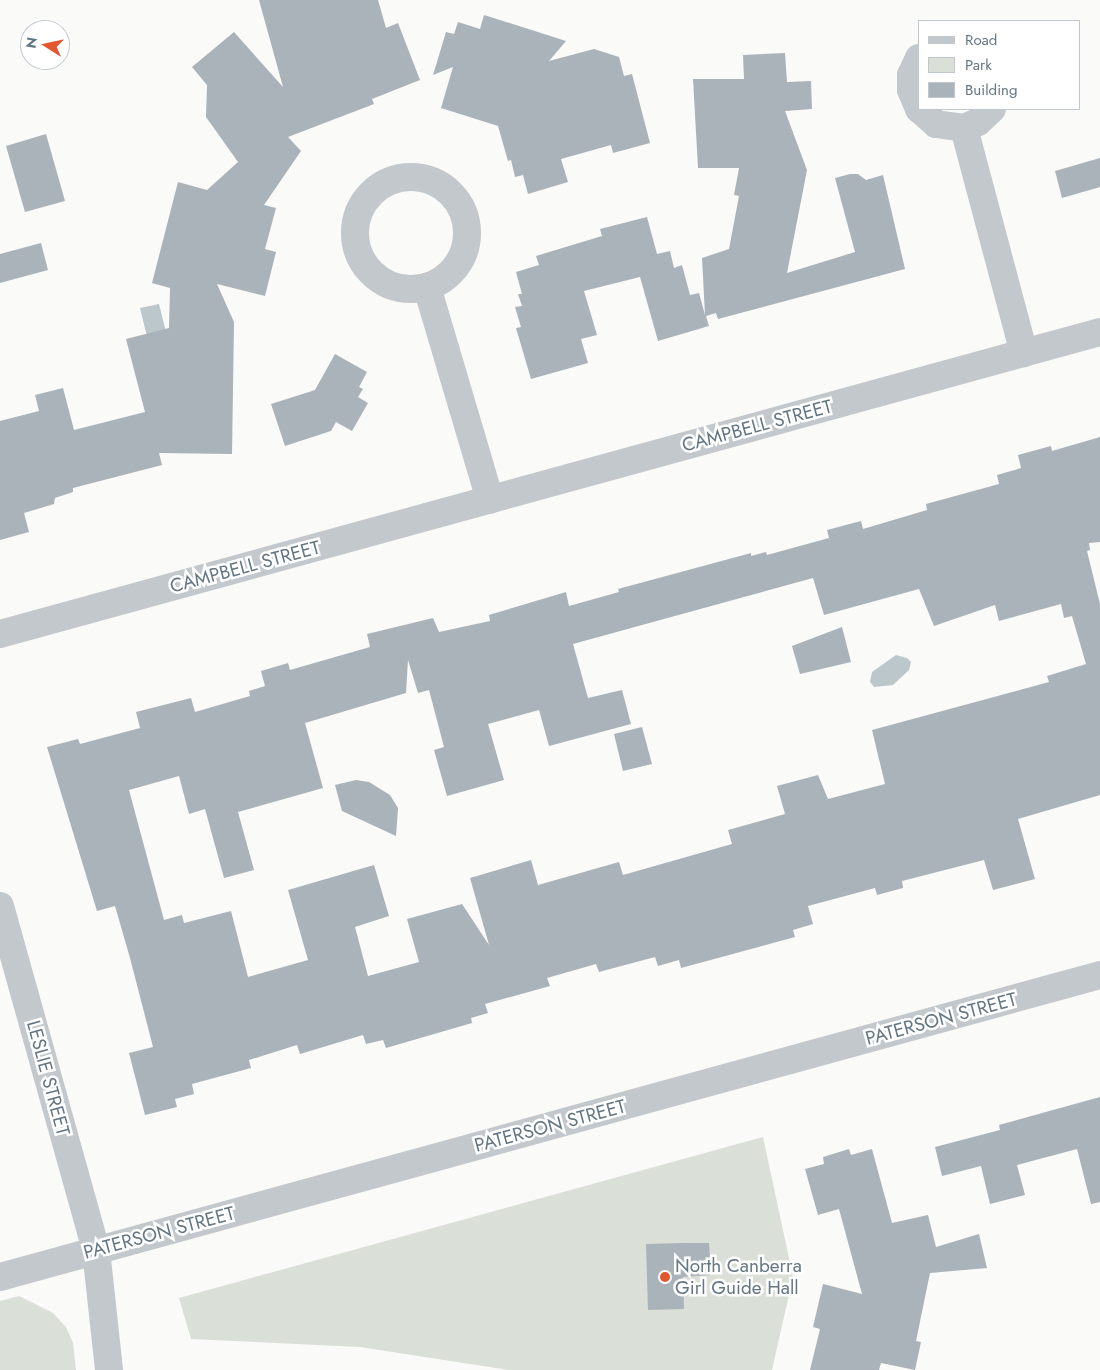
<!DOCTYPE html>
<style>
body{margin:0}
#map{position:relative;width:1100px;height:1370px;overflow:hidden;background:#fafaf8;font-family:Jost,sans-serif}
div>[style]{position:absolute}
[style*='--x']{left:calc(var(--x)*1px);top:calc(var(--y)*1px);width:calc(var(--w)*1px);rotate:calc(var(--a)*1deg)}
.green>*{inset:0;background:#dadfd7}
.water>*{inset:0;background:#bbc7cb}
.building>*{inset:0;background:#aab3b9}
.minor>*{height:28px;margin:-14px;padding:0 14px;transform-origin:14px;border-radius:14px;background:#c3c8cc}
.minor>.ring{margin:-14px;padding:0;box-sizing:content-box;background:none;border:28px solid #c3c8cc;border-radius:50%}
.dots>*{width:14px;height:14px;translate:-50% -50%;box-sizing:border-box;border:2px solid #fff;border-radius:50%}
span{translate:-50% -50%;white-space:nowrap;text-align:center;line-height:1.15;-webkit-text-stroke:5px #fff;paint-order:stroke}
.street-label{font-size:19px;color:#657683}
.poi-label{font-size:19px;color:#657683}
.left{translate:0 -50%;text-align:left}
.legend{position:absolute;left:918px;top:20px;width:162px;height:90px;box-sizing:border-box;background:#fff;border:1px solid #c1c8cd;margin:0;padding:6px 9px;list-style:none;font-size:15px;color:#657683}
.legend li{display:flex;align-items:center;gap:10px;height:25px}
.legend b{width:25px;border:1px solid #c1c8cd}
.north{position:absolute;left:20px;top:20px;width:50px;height:50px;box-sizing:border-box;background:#fff;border:1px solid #c1c8cd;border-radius:50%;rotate:280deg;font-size:14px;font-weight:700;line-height:20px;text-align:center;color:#657683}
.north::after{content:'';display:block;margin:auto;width:18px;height:22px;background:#e4572e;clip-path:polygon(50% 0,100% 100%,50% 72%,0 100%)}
</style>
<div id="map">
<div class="green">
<div style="clip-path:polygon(763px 1137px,793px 1277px,772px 1370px,509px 1370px,360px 1347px,191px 1339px,179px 1298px)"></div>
<div style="clip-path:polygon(19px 1296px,53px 1313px,66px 1327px,73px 1343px,76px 1370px,0 1370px,0 1301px)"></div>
</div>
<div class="water">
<div style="clip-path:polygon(159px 304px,170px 348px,151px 353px,140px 308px)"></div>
<div style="clip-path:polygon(896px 655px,907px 658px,911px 662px,909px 670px,893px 685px,874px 687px,870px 682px,872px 672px)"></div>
</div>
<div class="building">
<div style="clip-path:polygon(259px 0,378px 0,386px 28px,398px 23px,420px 80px,372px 99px,374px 104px,288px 137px,301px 151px,264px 205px,276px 208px,265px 249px,276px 252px,265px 296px,217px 284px,234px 322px,232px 454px,159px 453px,162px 465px,73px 488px,73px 492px,55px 498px,54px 504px,24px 513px,29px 532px,0 540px,0 421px,39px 411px,35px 395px,63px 388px,74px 430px,145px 412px,126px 339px,169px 328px,170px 288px,152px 283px,178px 182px,207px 190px,238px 162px,206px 117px,207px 85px,192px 67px,234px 32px,283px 87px)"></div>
<div style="clip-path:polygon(484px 15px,566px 41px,549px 61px,594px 49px,619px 57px,624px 76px,632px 74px,650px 143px,613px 153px,611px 145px,561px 159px,568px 182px,528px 194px,523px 175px,515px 177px,511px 160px,508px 161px,498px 126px,441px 108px,453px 67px,433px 75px,446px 32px,454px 34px,458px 22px,480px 29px)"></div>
<div style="clip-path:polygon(785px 53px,787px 82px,811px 81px,812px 109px,785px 111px,807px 170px,787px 273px,855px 252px,835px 178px,850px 174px,858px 174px,866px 180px,883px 175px,905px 269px,718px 319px,716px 313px,706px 316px,709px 326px,658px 341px,640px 277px,584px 291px,597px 335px,581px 339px,588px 363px,531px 379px,516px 328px,521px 327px,515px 307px,522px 306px,518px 294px,522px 294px,516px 272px,539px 265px,536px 256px,602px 236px,600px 229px,647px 217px,657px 254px,670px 251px,674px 268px,682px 265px,690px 295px,699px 293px,705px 315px,702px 258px,729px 249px,739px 196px,734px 195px,739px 168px,698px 168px,693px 79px,744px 79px,743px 55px)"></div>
<div style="clip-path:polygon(46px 134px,65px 201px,25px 212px,6px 146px)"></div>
<div style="clip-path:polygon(1100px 158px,1100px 187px,1062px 198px,1055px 171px)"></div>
<div style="clip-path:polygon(41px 243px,48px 270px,0 283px,0 254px)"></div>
<div style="clip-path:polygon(335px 354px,367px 372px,359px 387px,363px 389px,358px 397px,368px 403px,352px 431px,336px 422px,331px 431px,285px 446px,271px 404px,315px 390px)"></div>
<div style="clip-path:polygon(evenodd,1100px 437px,1100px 542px,1089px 543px,1090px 550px,1087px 551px,1100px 604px,1100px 795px,1018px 819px,1035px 879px,993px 890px,984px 860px,902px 881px,903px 888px,877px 895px,875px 888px,808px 906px,813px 924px,793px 930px,795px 937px,681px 968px,679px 960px,658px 966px,655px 957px,599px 972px,596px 964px,547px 978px,550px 986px,485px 1004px,488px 1013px,471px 1018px,472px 1023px,386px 1048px,383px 1040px,366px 1044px,363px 1035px,300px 1054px,297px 1045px,249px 1060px,251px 1068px,192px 1084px,194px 1094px,175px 1099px,177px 1107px,145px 1115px,129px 1053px,153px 1047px,130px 958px,115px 906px,97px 911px,47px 747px,78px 739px,80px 744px,140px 728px,136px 712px,191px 698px,195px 712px,250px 696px,249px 691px,265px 686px,261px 671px,288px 663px,290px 670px,370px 647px,367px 634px,433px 618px,439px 632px,490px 621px,489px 615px,566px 592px,569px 606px,619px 592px,618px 589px,751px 553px,751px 556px,766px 552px,767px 555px,829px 538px,827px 530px,861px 521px,863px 529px,927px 510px,926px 504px,999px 484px,997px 475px,1021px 468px,1018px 455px,1051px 446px,1052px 451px,1100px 437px,813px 578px,824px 615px,919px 589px,934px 626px,995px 605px,999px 621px,1061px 604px,1064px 618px,1072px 616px,1086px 664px,1047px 676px,1049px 682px,872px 730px,885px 784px,828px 799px,818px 775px,777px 786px,785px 814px,728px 830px,732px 844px,623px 875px,619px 862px,538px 885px,531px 860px,470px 878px,489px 945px,462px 904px,407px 919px,419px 962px,368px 976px,355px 927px,389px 916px,374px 865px,288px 890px,308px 960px,248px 977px,231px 911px,184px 923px,182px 915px,164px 920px,129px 790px,179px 776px,189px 814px,205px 809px,224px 878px,254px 870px,238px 812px,323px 788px,305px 723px,406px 693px,408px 660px,418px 693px,429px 690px,444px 747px,434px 750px,447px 796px,504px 780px,488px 724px,539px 710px,549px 746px,631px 724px,622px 690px,588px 698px,573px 644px,813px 578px)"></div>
<div style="clip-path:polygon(842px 627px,851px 662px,800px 674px,792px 646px)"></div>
<div style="clip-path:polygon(642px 727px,652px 764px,623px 771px,614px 734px)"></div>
<div style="clip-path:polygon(356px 780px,369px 782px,390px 795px,398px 808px,396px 836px,342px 811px,335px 785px)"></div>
<div style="clip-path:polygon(1100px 1097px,1100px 1202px,1091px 1204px,1077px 1149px,1017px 1165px,1025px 1195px,990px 1204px,981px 1166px,942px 1176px,935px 1147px,1000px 1130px,999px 1125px)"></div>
<div style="clip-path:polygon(849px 1149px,851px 1155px,872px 1149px,892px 1223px,928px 1215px,936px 1247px,979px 1234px,987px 1268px,930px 1273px,916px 1341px,921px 1342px,915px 1370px,881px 1363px,879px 1370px,810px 1370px,820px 1329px,813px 1327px,823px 1284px,862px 1294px,839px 1209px,818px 1215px,805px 1169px,824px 1164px,823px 1157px)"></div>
<div style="clip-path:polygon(682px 1243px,709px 1243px,711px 1275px,683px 1277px,684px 1309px,648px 1310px,646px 1244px)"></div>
</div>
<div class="minor">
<div style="--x:919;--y:58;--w:19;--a:115"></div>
<div style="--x:911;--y:75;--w:15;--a:90"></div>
<div style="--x:911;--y:90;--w:21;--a:67"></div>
<div style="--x:919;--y:109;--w:23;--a:41"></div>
<div style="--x:936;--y:124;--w:28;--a:8"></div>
<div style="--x:964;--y:128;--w:15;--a:-23"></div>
<div style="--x:978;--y:122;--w:19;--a:-43"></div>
<div style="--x:964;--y:128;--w:233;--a:75.1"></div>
<div class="ring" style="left:355px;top:177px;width:84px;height:84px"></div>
<div style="--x:427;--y:287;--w:222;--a:73.5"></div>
<div style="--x:0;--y:634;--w:1141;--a:-15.35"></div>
<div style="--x:0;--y:906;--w:357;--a:74.4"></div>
<div style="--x:96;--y:1250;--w:121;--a:83.8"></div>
<div style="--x:0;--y:1277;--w:1141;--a:-15.35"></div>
</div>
<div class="dots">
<div style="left:665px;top:1277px;background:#e4572e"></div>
</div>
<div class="street-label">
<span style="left:757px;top:426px;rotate:-15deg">CAMPBELL STREET</span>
<span style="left:245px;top:567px;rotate:-15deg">CAMPBELL STREET</span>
<span style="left:941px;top:1019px;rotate:-15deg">PATERSON STREET</span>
<span style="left:48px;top:1078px;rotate:75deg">LESLIE STREET</span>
<span style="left:550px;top:1126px;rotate:-15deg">PATERSON STREET</span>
<span style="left:159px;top:1233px;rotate:-15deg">PATERSON STREET</span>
</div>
<div class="poi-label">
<span class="left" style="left:675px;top:1277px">North Canberra<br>Girl Guide Hall</span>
</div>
<ul class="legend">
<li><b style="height:6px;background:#c3c8cc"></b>Road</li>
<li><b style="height:14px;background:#dadfd7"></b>Park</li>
<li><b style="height:14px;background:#aab3b9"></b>Building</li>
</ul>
<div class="north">N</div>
</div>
